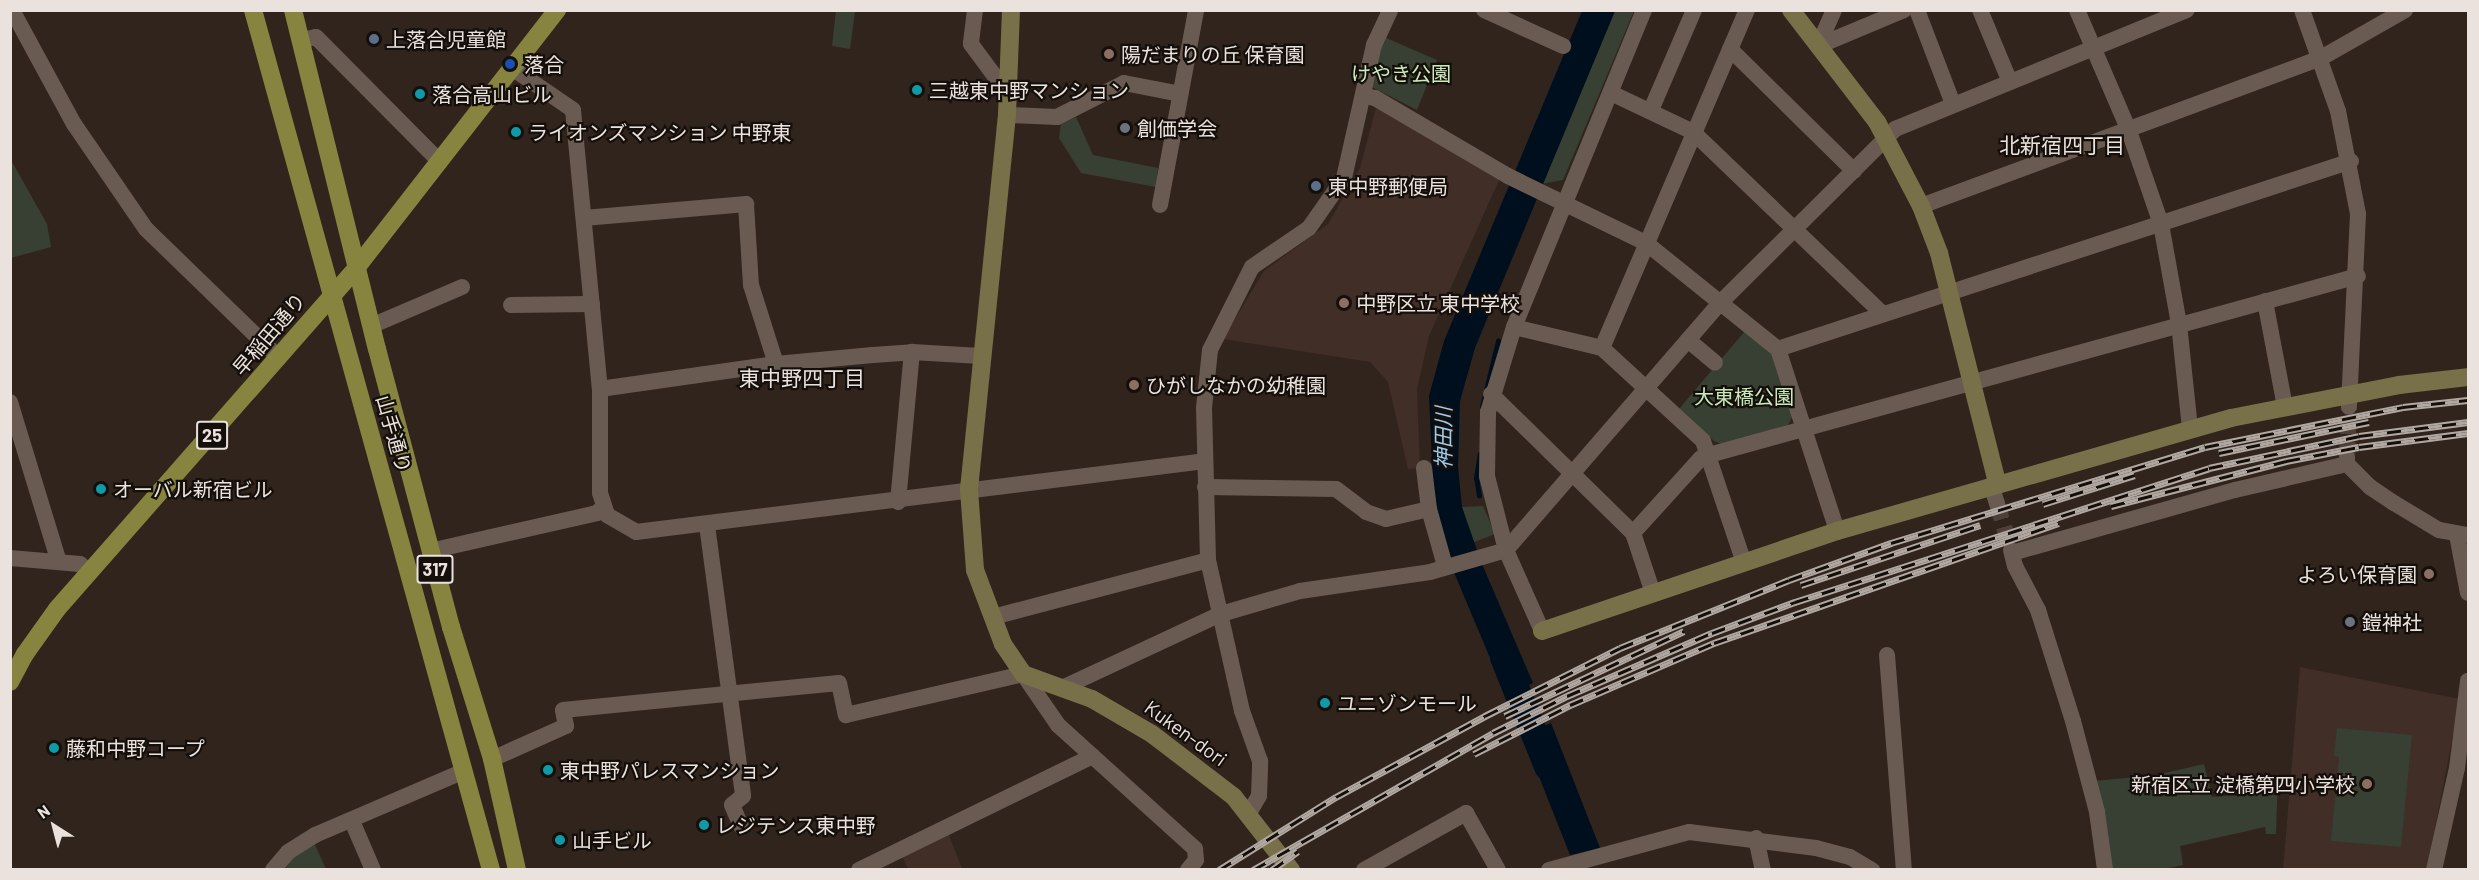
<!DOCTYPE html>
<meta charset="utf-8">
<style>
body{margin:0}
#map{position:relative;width:2479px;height:880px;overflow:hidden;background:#31241c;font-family:Barlow,"Noto Sans JP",sans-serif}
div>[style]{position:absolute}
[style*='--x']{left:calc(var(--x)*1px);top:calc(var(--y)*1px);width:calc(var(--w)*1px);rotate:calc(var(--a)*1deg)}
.education>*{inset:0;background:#402e27}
.green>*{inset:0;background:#374032}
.water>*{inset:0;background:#000f1d}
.stream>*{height:4.5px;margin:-2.25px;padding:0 2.25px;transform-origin:2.25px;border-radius:2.25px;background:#000f1d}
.river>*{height:27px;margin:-13.5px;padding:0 13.5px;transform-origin:13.5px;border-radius:13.5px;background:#000f1d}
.street-tunnel>*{height:16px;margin-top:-8px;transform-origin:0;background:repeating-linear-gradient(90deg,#4d4039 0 16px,transparent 0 24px)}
.street>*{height:16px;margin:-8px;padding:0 8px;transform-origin:8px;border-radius:8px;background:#6a5b52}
.secondary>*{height:18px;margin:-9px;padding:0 9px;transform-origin:9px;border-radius:9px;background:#787048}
.primary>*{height:18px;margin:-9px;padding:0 9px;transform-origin:9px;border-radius:9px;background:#86843e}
.rail>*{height:7px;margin-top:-3.5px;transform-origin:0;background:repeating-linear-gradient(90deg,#150f0b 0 14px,#b2a8a2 0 28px);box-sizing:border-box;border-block:2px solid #b2a8a2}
.dots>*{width:16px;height:16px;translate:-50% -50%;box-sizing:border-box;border:3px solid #150f0b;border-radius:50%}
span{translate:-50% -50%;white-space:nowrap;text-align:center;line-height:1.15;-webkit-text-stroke:4.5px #150f0b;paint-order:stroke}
.shield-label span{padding:2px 4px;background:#150f0b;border:2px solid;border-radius:4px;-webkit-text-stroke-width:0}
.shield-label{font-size:18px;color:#ebe2dd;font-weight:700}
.poi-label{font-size:20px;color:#ebe2dd}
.left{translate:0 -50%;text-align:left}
.right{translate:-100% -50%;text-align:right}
.park-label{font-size:20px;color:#cbeaba}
.street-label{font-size:20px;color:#ebe2dd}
.neighbourhood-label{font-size:21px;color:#ebe2dd}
.water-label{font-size:21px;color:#9cccf0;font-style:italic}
.frame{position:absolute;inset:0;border:12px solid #ebe2dd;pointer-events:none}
.north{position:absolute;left:24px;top:796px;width:60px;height:60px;-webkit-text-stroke:4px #150f0b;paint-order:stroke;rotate:324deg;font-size:16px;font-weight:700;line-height:24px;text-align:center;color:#ebe2dd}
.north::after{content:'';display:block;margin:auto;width:21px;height:27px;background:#ebe2dd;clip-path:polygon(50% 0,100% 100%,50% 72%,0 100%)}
</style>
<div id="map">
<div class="education">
<div style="clip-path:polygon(1376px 108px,1500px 178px,1429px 336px,1417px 389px,1420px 468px,1408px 469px,1388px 382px,1370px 362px,1223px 339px,1264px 271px,1328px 224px,1360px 168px)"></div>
<div style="clip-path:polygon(2300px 667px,2460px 699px,2427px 869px,2283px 870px)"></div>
<div style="clip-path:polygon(948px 832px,962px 869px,908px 869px,902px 856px)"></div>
</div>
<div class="green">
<div style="clip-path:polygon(836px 11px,855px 12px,850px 49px,832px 46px)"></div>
<div style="clip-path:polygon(1615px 11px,1634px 11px,1563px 180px,1541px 184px)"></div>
<div style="clip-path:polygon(1384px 37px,1437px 60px,1417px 110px,1372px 87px)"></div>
<div style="clip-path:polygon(1076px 117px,1093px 155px,1158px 168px,1156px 187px,1081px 173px,1059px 138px,1061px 123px)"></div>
<div style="clip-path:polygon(11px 160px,47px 224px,51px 247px,11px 258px)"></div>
<div style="clip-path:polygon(1745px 331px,1772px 354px,1793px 415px,1787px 427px,1724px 445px,1714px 441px,1679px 409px)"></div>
<div style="clip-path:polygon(1483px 506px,1495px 534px,1472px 543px,1462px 507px)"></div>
<div style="clip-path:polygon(2337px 728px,2412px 735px,2401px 847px,2331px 841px,2339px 757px,2334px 756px)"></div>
<div style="clip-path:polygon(2204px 764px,2212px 797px,2252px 794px,2252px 778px,2278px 774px,2276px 834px,2266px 834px,2265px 827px,2180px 846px,2183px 865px,2163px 869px,2110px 869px,2095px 781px,2156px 775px)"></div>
<div style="clip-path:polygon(315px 845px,326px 869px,285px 870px,294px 855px)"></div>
</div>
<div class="water">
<div style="clip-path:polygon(1582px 11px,1615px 11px,1475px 348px,1460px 401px,1458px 467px,1462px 507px,1477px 550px,1448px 558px,1434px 506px,1429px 396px,1444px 341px)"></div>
<div style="clip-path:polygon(1482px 564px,1533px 683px,1506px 696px,1453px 570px)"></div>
<div style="clip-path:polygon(1551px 723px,1600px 848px,1570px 855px,1523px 736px)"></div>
</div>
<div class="stream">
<div style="--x:1482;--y:407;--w:68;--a:-76.4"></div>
<div style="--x:1479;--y:496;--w:18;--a:-99"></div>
<div style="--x:1476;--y:478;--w:24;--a:-81"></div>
</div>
<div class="river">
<div style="--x:1503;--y:657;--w:118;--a:68"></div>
</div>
<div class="street-tunnel">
<div style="--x:2347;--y:458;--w:51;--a:-87.8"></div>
<div style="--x:1997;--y:504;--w:48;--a:73.1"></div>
</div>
<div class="street">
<div style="--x:12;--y:10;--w:130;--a:61.5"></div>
<div style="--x:74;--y:124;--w:127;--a:55.6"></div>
<div style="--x:146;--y:229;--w:185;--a:44.1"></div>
<div style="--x:975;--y:10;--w:34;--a:97"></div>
<div style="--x:971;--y:44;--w:47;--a:53.6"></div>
<div style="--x:999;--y:82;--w:10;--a:17"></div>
<div style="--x:1484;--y:10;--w:87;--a:24.5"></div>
<div style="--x:1917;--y:10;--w:101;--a:69"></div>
<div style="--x:1980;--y:10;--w:78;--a:67.4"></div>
<div style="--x:2077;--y:10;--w:132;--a:66.7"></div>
<div style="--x:2129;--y:131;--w:98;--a:71"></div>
<div style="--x:2161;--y:224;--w:102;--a:79.8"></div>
<div style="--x:2179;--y:324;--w:106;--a:84"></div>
<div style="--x:2302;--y:10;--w:107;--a:70.4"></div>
<div style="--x:2338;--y:111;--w:105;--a:79"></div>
<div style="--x:2358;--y:214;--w:193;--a:92.7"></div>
<div style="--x:301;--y:40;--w:15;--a:-11"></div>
<div style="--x:316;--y:37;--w:176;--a:45.2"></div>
<div style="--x:1818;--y:46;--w:93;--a:-22.7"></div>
<div style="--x:1818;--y:46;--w:39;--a:-66"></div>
<div style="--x:1730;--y:49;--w:174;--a:44.5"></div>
<div style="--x:512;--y:68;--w:74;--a:34.5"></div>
<div style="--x:573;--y:110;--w:280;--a:84.5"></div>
<div style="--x:600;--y:389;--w:104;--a:90"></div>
<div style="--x:600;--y:493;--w:23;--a:72"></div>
<div style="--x:607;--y:515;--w:34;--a:30"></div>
<div style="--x:636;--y:532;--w:573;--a:-7.11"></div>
<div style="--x:1611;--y:93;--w:91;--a:25.4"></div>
<div style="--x:1693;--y:132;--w:263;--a:43.8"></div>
<div style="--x:1363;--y:96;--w:12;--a:9"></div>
<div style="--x:1375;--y:98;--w:154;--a:30.4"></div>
<div style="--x:1508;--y:176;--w:153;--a:25.9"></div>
<div style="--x:1646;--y:243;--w:169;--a:38.8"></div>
<div style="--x:1778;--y:349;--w:191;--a:72"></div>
<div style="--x:1651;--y:110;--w:109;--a:-66.7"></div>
<div style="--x:1007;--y:115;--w:50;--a:2.3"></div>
<div style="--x:1057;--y:117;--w:75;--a:-26.9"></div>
<div style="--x:1124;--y:83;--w:57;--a:11.1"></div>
<div style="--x:1160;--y:205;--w:198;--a:-79.5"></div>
<div style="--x:1921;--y:206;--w:427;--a:-20.3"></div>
<div style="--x:2321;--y:58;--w:97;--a:-29.7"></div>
<div style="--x:584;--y:218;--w:163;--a:-4.9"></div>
<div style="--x:746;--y:204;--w:81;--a:86.5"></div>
<div style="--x:751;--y:285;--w:83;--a:72.4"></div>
<div style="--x:2265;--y:301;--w:108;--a:79.3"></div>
<div style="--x:511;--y:305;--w:81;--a:-0.7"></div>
<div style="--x:371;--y:326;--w:99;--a:-23.2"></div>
<div style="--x:1514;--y:327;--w:90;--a:13.4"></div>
<div style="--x:1602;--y:348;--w:137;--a:42.6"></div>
<div style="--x:1703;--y:441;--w:129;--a:71.4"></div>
<div style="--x:1688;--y:340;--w:35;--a:40"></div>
<div style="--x:1602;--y:348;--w:368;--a:-66.8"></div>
<div style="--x:1778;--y:349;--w:603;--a:-18.16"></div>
<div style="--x:600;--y:389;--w:178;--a:-8.1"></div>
<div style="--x:776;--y:364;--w:97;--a:-5.3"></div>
<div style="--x:873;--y:355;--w:39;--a:-4"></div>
<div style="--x:912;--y:352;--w:69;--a:3.3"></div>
<div style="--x:1491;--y:394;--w:199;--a:44.4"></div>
<div style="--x:1633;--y:533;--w:63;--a:71.6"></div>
<div style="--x:10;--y:402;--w:167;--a:73"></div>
<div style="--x:2347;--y:458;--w:6;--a:90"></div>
<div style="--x:2347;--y:464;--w:33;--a:45"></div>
<div style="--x:2370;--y:487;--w:29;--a:34"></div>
<div style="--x:2394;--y:503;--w:52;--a:31"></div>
<div style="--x:2439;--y:530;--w:29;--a:10"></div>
<div style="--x:1424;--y:468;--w:41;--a:83"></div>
<div style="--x:1429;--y:509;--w:59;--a:74.3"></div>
<div style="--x:1991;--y:485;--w:20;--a:72"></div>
<div style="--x:1205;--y:487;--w:131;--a:0.9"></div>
<div style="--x:1336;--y:489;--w:38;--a:37"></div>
<div style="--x:1366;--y:512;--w:21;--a:19"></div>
<div style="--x:1386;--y:519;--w:44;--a:-13.1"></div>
<div style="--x:898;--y:502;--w:151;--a:-84.7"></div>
<div style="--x:707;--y:525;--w:273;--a:82.4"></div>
<div style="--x:743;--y:796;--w:14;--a:141"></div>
<div style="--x:732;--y:805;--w:23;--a:67"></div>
<div style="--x:1633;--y:533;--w:101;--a:-47.8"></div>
<div style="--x:1701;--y:458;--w:9;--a:-21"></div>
<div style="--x:1709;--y:455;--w:673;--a:-15.42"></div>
<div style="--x:2457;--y:535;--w:59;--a:79.3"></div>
<div style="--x:2011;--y:550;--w:16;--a:76"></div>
<div style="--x:2015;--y:566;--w:50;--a:62.4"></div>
<div style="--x:2038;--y:610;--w:116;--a:72.5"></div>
<div style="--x:2073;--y:721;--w:94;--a:75.2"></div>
<div style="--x:2097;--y:812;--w:59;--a:82.1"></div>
<div style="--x:430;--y:551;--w:171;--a:-12.8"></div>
<div style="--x:597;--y:513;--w:8;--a:-45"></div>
<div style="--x:2012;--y:553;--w:232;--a:-15.8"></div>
<div style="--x:2235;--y:490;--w:115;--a:-13.1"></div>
<div style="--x:10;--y:558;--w:70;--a:4.9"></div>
<div style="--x:80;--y:564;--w:13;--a:39"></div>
<div style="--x:993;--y:617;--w:222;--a:-14.8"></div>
<div style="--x:1542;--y:631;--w:89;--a:-114"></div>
<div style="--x:1506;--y:550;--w:76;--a:-104.4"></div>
<div style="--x:1487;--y:476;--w:64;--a:-89.1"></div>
<div style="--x:1488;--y:412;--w:89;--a:-73"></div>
<div style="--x:1514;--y:327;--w:343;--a:-67.7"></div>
<div style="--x:1887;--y:655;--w:216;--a:85.5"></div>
<div style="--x:1062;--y:688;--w:175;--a:-25"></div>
<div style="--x:1221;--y:614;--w:82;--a:-16.2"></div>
<div style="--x:1300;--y:591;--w:131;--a:-8.3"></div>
<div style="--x:1430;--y:572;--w:79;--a:-16.1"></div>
<div style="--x:1506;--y:550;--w:327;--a:-49.1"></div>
<div style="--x:1720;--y:303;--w:247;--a:-44.8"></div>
<div style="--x:1895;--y:129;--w:315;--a:-22.2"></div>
<div style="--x:492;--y:759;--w:81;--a:-24"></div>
<div style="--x:566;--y:726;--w:16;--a:-101"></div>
<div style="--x:563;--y:710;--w:277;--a:-5.6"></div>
<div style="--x:839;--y:683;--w:33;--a:78"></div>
<div style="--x:846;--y:715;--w:182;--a:-13"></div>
<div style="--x:1023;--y:674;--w:62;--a:55.5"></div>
<div style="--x:1058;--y:725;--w:185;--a:42.1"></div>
<div style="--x:1195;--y:849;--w:11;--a:85"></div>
<div style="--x:1196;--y:860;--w:13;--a:129"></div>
<div style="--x:1249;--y:813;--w:20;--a:-60"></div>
<div style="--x:1259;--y:796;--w:35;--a:-88"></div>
<div style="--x:1260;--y:761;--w:53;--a:-109.8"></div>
<div style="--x:1242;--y:711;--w:155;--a:-102.7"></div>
<div style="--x:1208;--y:560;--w:152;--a:-91.5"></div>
<div style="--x:1204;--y:408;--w:58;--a:-84.1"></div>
<div style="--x:1210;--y:350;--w:93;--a:-63.2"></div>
<div style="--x:1252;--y:267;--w:69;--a:-34.4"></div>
<div style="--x:1309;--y:228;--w:61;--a:-55"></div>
<div style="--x:1344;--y:178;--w:136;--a:-77.3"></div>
<div style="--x:1374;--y:45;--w:38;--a:-65"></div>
<div style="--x:352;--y:821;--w:53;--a:66.8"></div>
<div style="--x:1756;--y:838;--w:33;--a:78"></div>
<div style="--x:273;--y:870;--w:23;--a:-50"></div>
<div style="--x:288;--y:852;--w:32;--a:-32"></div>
<div style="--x:315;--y:835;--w:162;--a:-23.2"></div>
<div style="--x:859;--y:870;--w:260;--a:-26"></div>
<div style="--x:1364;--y:870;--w:117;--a:-29.2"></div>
<div style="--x:1466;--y:813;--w:65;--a:60.7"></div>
<div style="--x:1549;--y:870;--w:145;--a:-15.2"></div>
<div style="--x:1689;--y:832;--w:128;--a:7.2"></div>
<div style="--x:1816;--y:848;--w:35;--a:15"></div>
<div style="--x:1850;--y:857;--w:26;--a:31"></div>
<div style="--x:2434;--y:870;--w:105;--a:-77.3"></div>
<div style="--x:2457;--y:768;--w:88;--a:-82.8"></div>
</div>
<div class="secondary">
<div style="--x:1011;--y:10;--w:105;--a:92.2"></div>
<div style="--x:1007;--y:115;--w:377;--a:95.8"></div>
<div style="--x:969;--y:490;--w:80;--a:85.7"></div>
<div style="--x:975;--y:570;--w:79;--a:69.3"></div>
<div style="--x:1003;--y:644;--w:36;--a:56"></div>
<div style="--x:1023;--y:674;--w:73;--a:19.9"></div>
<div style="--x:1092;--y:699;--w:69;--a:30.3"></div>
<div style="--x:1152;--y:734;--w:103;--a:37.5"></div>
<div style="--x:1234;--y:797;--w:93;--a:52"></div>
<div style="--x:1791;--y:10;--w:141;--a:52.5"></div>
<div style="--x:1877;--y:122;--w:95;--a:62.4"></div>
<div style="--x:1921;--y:206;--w:50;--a:69"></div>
<div style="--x:1939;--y:253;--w:237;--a:75.8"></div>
<div style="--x:1542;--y:631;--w:311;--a:-18.7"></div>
<div style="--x:1837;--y:531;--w:410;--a:-16"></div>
<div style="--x:2231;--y:418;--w:171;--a:-11.1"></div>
<div style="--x:2399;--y:385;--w:69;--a:-6.6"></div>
</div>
<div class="primary">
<div style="--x:253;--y:10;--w:892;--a:74.53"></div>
<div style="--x:293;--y:10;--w:349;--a:76.1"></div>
<div style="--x:377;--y:349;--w:288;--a:75.1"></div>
<div style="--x:451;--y:627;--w:138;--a:72.7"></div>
<div style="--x:492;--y:759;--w:114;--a:77.3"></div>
<div style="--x:10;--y:682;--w:32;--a:-62"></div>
<div style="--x:25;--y:654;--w:55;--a:-54.6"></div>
<div style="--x:57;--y:609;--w:455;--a:-48.7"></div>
<div style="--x:357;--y:267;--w:326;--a:-52.1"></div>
</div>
<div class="rail">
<div style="--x:2219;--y:453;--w:153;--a:-11.7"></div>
<div style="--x:2043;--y:504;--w:96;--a:-17.5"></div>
<div style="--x:2111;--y:506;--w:181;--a:-14.4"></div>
<div style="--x:2286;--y:461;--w:74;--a:-10.9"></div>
<div style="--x:2359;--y:447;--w:110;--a:-7.3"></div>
<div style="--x:1801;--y:585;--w:189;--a:-18.5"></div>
<div style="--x:1505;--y:716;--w:198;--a:-25.4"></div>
<div style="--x:1474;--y:754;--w:108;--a:-27"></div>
<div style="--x:1570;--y:705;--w:157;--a:-23.3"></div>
<div style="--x:1714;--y:643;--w:365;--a:-19.2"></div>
<div style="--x:1219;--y:870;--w:138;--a:-32"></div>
<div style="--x:1336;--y:797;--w:170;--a:-28.5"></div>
<div style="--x:1485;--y:716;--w:151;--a:-26.7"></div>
<div style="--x:1620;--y:648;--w:182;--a:-21.9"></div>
<div style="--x:1789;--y:580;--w:109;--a:-19.9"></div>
<div style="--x:1891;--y:543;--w:328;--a:-17"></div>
<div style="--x:2205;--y:447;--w:202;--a:-11.4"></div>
<div style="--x:2403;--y:407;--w:65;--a:-6.1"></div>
<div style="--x:1253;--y:870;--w:276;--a:-29.7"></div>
<div style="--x:1493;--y:733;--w:83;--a:-26.6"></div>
<div style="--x:1567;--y:696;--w:158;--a:-23.5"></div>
<div style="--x:1712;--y:633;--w:89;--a:-20.5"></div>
<div style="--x:1795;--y:602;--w:435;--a:-17.9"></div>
<div style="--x:2209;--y:468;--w:153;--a:-12"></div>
<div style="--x:2359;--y:436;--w:110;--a:-7.3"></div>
<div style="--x:1272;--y:870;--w:32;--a:-36"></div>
</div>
<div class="dots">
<div style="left:374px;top:39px;background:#5c6f8a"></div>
<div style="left:1109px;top:54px;background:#8d6e63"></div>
<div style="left:510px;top:64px;background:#1a4fb4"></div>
<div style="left:917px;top:90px;background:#0f9aa8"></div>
<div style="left:420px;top:94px;background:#0f9aa8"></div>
<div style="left:1125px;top:128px;background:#6b7280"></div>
<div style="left:516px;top:132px;background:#0f9aa8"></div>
<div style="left:1316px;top:186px;background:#5c6f8a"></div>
<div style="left:1344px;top:303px;background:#8d6e63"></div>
<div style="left:1134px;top:385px;background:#8d6e63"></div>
<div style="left:101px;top:489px;background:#0f9aa8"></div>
<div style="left:2429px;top:574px;background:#8d6e63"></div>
<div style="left:2350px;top:622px;background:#6b7280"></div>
<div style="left:1325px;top:703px;background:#0f9aa8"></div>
<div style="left:54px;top:748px;background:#0f9aa8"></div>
<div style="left:548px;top:770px;background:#0f9aa8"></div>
<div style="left:2367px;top:784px;background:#8d6e63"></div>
<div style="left:704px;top:825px;background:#0f9aa8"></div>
<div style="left:560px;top:840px;background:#0f9aa8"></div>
</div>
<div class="shield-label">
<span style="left:212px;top:435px">25</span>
<span style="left:435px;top:569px">317</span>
</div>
<div class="poi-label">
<span class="left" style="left:386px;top:39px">上落合児童館</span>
<span class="left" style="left:1121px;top:54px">陽だまりの丘 保育園</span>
<span class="left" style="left:524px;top:64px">落合</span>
<span class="left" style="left:929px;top:90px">三越東中野マンション</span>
<span class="left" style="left:432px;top:94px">落合高山ビル</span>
<span class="left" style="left:1137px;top:128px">創価学会</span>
<span class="left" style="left:528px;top:132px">ライオンズマンション 中野東</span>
<span class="left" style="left:1328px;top:186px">東中野郵便局</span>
<span class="left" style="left:1356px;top:303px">中野区立 東中学校</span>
<span class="left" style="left:1146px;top:385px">ひがしなかの幼稚園</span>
<span class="left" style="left:113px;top:489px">オーバル新宿ビル</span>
<span class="right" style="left:2417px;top:574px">よろい保育園</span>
<span class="left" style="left:2362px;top:622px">鎧神社</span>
<span class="left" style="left:1337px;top:703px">ユニゾンモール</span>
<span class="left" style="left:66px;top:748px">藤和中野コープ</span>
<span class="left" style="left:560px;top:770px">東中野パレスマンション</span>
<span class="right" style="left:2355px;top:784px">新宿区立 淀橋第四小学校</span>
<span class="left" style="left:716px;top:825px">レジテンス東中野</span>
<span class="left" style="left:572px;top:840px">山手ビル</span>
</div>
<div class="park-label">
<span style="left:1401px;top:73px">けやき公園</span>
<span style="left:1744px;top:396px">大東橋公園</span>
</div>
<div class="street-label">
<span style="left:269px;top:334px;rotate:-50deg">早稲田通り</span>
<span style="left:394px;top:434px;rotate:74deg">山手通り</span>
<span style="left:1186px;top:733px;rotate:36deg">Kuken-dori</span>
</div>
<div class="neighbourhood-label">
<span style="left:2062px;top:145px">北新宿四丁目</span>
<span style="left:802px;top:378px">東中野四丁目</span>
</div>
<div class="water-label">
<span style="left:1443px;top:438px;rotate:-90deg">神田川</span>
</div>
<div class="frame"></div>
<div class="north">N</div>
</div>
